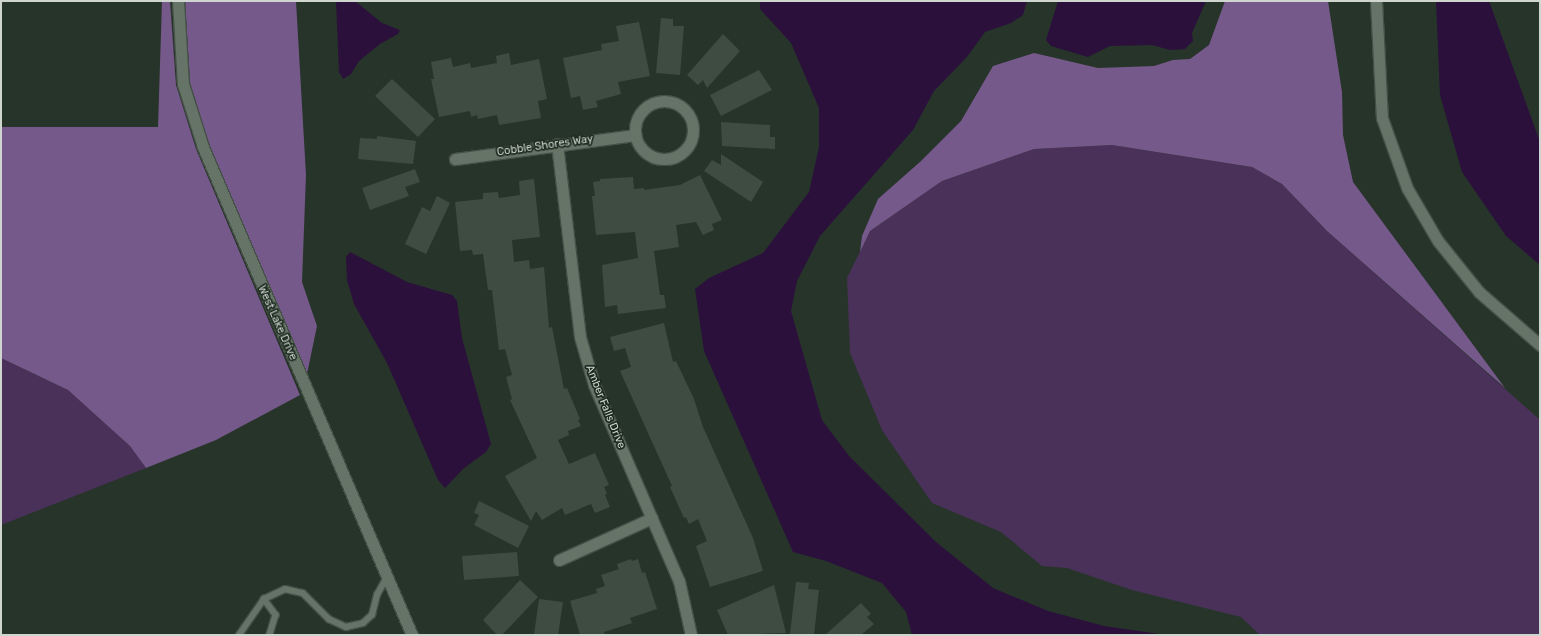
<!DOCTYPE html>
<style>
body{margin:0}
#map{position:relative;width:1541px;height:636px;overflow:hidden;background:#27342a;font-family:Rubik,sans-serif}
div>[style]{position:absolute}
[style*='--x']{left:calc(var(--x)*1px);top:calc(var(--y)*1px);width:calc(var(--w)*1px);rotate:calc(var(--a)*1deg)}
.green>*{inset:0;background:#493159}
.forest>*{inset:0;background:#75598a}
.water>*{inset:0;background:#2b103c}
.building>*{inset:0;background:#3f4c41}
.roads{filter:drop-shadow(1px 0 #455047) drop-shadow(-1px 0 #455047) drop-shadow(0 1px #455047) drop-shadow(0 -1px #455047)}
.service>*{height:5.5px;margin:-2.75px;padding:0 2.75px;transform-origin:2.75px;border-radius:2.75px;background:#667468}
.minor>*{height:11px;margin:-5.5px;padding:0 5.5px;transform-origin:5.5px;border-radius:5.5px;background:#667468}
.minor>.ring{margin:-5.5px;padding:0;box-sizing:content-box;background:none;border:11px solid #667468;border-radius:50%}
.tertiary>*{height:11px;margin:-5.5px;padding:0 5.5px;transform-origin:5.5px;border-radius:5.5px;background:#667468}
span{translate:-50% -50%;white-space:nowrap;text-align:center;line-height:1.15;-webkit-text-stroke:3.5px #1d2a20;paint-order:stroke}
.street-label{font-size:11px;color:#ced6cf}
.frame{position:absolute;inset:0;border:2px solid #ced6cf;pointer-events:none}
</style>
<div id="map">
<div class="green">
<div style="clip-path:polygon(1112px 145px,1252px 167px,1282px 184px,1327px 231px,1540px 420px,1540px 635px,1260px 635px,1241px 617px,1132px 590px,1067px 568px,1042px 566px,1001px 532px,932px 503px,882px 430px,850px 353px,847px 278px,870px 231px,942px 181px,1034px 149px)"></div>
<div style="clip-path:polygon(1px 358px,68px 390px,130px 446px,146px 468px,1px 525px)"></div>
</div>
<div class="forest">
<div style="clip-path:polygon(162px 1px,170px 1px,176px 85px,196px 149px,300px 395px,216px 440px,146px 468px,130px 446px,68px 390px,1px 358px,1px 127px,158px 127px)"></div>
<div style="clip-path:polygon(185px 1px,296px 1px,306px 175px,302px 282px,317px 326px,307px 374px,209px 144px,190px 83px)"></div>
<div style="clip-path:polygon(1225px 1px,1328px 1px,1342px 92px,1343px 135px,1353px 182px,1505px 388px,1327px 231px,1282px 184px,1252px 167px,1112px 145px,1034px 149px,942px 181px,870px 231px,860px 252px,862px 236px,878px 199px,921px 161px,961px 121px,993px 66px,1034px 53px,1098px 68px,1154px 66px,1173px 60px,1190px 59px,1209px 45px)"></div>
</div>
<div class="water">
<div style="clip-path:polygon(336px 1px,355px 1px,382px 23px,400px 30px,398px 34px,380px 44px,359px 61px,351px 74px,343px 79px,339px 72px)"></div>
<div style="clip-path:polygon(760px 1px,1027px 1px,1023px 15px,1011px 23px,985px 32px,967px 57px,934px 91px,913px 130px,820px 236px,797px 281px,791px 311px,822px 420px,849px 456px,936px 542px,993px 588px,1048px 611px,1104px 626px,1166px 635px,912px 635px,906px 612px,882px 583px,826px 561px,793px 552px,704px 351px,695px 289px,709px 278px,763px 253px,809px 192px,819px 147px,819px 108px,791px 43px,760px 9px)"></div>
<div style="clip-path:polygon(1058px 1px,1206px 1px,1192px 33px,1193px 41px,1185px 49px,1170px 50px,1152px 45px,1110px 46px,1088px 57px,1051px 46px,1046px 40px)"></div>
<div style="clip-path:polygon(1436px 1px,1489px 1px,1540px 142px,1540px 265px,1506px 236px,1462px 172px,1440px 95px)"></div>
<div style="clip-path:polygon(350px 252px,407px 282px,452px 295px,457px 301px,462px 338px,491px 444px,486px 452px,463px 469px,445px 488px,438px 480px,387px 363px,354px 304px,347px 280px,346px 257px)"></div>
</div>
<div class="building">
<div style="clip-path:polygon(661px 18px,673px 19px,673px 26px,684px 26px,680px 75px,656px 73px)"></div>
<div style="clip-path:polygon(639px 22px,650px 76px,618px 82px,621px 94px,596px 101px,598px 107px,583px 110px,580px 96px,571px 98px,563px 58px,602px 50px,601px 44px,619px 41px,616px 26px)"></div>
<div style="clip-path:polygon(723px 34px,740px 51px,707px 88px,703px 80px,698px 85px,687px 75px)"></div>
<div style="clip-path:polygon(509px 53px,511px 65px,539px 59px,547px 99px,538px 101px,541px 118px,499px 125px,497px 115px,478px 119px,477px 115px,471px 117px,470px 111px,439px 117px,431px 79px,434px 79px,431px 62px,451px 58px,453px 67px,470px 63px,471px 68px,497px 63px,496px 56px)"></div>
<div style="clip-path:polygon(759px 70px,772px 90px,721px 116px,710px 95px)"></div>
<div style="clip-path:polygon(392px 79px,435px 119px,418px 137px,375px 96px)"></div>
<div style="clip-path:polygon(721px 122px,770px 125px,770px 137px,775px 137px,775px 149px,722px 146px)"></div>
<div style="clip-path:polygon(377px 136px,416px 141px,413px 164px,358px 159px,360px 138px,377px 139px)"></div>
<div style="clip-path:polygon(721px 154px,763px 182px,751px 202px,704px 171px,712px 160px,721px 165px)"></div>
<div style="clip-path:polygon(415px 169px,420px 182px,405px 187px,409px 196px,370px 210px,362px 188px)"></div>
<div style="clip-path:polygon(700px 175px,722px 220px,712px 224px,714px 230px,703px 235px,696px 222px,676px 225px,679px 247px,654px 251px,660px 295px,664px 295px,666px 308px,618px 314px,617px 305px,605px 307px,602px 265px,638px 258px,635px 232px,596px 235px,592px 196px,595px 196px,593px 182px,600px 181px,600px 179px,633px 177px,634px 189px,644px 188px,644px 190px,680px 185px)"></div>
<div style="clip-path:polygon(534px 179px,540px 237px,512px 240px,514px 262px,529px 260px,530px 269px,544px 267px,549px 328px,552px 327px,564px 389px,567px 388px,580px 419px,578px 420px,581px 426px,568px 431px,569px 435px,558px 440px,569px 464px,595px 453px,609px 485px,604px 487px,607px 493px,605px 495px,610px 507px,595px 513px,591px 504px,565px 515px,562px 508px,542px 520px,536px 511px,531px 521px,505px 476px,537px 458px,510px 400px,512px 399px,506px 377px,512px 375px,505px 349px,499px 350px,492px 290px,488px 290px,483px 254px,473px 255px,472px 250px,460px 251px,455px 202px,483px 199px,483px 193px,498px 192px,499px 198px,520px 195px,519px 181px)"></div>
<div style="clip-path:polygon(437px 196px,450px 203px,426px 254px,405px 244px,422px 207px,430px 211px)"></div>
<div style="clip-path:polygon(664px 323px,673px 362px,676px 361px,694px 399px,703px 427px,753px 538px,763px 571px,710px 587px,696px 546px,707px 541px,698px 519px,689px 524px,686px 517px,684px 518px,670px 487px,672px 486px,620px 371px,631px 367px,625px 348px,614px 351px,610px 337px)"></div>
<div style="clip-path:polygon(479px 501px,529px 526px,518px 548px,474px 525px,479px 515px,474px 513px)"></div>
<div style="clip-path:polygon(517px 552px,519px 576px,464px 580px,462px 556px)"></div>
<div style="clip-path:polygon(631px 559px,632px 561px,638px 559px,642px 573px,645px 572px,657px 609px,630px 618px,632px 623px,604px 632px,605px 635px,580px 635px,570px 601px,597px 593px,596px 589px,605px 586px,601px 575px,619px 569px,617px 564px)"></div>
<div style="clip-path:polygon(520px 580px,538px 597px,502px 635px,497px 635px,483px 620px)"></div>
<div style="clip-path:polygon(796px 582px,809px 583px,808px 589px,819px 590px,814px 635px,790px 634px)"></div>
<div style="clip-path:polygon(774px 585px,786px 633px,728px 635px,717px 610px)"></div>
<div style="clip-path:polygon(539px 599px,563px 602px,558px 635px,534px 635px)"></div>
<div style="clip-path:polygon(861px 603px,871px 614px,867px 617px,874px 624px,861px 635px,825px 635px)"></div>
</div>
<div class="roads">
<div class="service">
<div style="--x:264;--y:599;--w:20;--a:53"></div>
<div style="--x:276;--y:615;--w:21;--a:107"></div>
<div style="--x:239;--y:635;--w:44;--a:-55.2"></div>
<div style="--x:264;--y:599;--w:23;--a:-25"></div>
<div style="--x:285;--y:589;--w:18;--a:13"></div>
<div style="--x:303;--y:593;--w:37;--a:45"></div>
<div style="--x:329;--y:619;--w:19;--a:25"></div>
<div style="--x:346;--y:627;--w:17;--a:-13"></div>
<div style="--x:363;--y:623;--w:12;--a:-42"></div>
<div style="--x:372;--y:615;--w:21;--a:-76"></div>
<div style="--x:377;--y:595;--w:21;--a:-61"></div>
</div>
<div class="minor">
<div style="--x:1376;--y:1;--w:117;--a:87.1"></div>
<div style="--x:1382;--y:118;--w:74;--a:70.3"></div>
<div style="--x:1407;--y:188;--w:61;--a:59.7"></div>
<div style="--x:1438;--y:241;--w:65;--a:51.2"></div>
<div style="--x:1479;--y:292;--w:81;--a:41"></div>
<div class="ring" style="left:635px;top:101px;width:47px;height:47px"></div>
<div style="--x:557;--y:144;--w:194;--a:83.2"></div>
<div style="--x:580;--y:337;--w:50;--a:73.7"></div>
<div style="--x:594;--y:385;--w:214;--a:66.6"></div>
<div style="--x:679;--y:581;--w:55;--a:77.5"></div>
<div style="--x:455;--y:159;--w:182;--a:-7.6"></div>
<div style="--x:559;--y:560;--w:102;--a:-24.3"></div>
</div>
<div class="tertiary">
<div style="--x:178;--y:1;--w:83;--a:86.6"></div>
<div style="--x:183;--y:84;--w:66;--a:72.4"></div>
<div style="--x:203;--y:147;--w:531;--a:66.82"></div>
</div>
</div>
<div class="street-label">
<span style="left:545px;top:146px;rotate:-8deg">Cobble Shores Way</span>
<span style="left:277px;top:323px;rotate:66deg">West Lake Drive</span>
<span style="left:605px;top:407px;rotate:68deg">Amber Falls Drive</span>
</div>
<div class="frame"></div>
</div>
